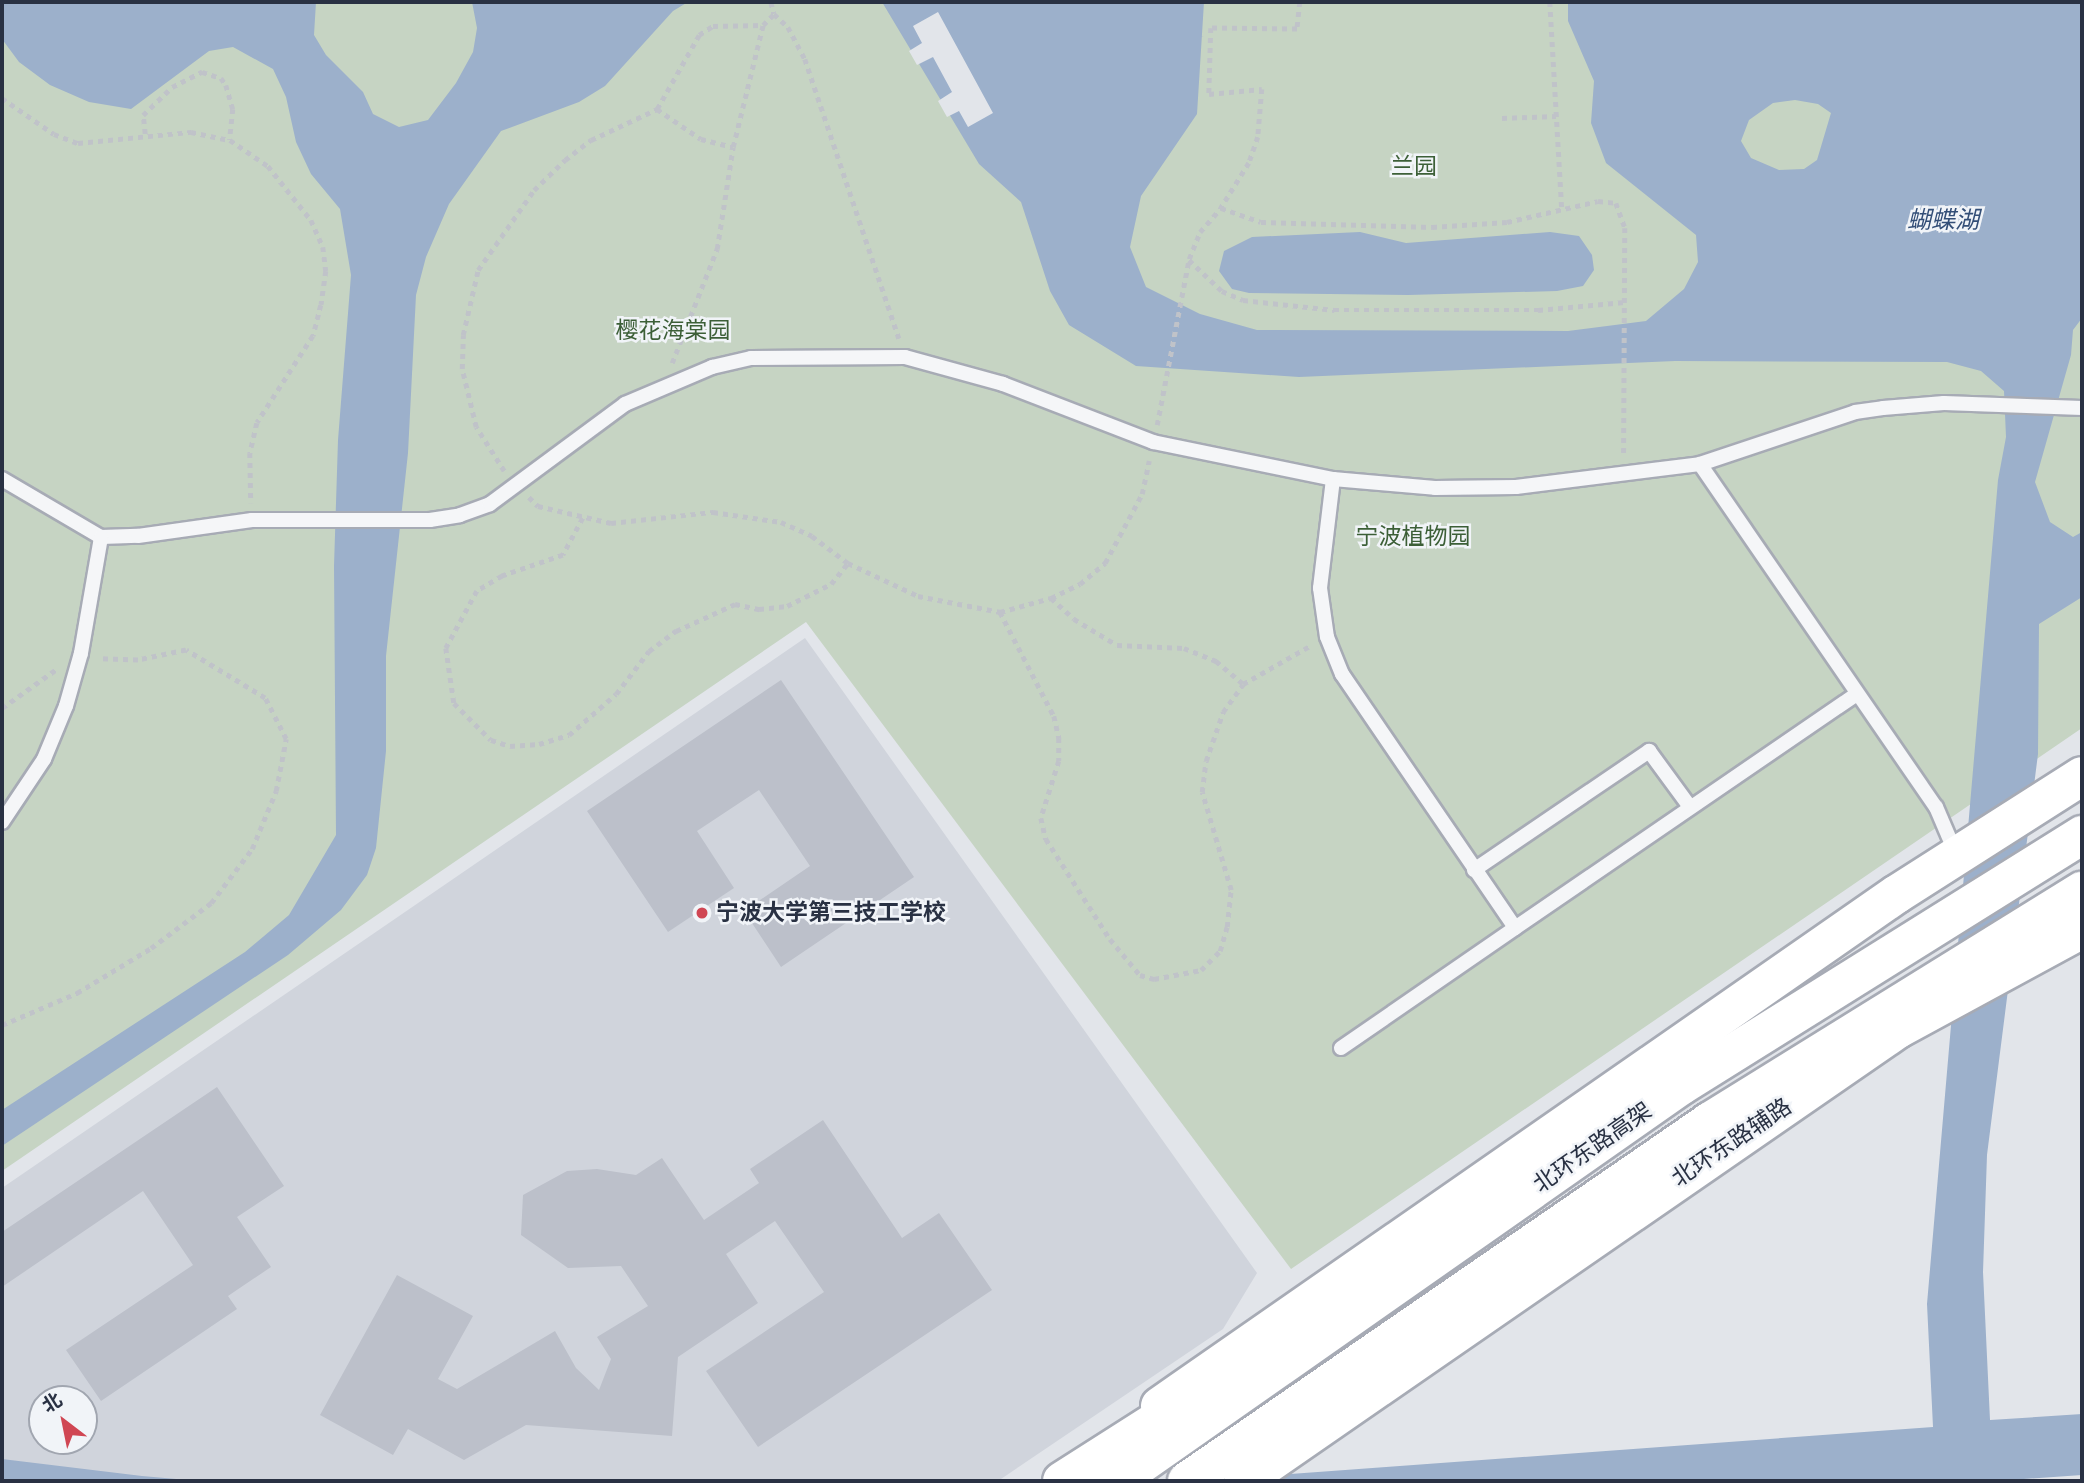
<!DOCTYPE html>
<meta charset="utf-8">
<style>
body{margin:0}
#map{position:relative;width:2084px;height:1483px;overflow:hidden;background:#e2e5ea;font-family:"Sofia Sans Condensed","Noto Sans SC",sans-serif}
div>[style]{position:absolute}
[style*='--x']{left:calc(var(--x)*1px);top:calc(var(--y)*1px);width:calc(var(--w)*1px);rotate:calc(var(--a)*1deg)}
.built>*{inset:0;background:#d0d4dc}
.green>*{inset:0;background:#c6d4c3}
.water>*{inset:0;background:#9cb0cb}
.pier>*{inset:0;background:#e2e5ea}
.building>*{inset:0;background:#bcc0ca}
.path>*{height:4.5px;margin-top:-2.25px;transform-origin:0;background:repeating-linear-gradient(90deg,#c0c3c9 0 5px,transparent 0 10px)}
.roads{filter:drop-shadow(2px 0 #a7abb5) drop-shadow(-2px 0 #a7abb5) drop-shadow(0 2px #a7abb5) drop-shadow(0 -2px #a7abb5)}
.lane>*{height:14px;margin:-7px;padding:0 7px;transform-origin:7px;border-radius:7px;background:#f5f6f8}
.primary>*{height:38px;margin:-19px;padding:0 19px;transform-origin:19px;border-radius:19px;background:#fff}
.highway>*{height:38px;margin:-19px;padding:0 19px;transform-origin:19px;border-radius:19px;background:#fff}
.dots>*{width:19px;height:19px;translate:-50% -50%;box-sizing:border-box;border:4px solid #f1f4f8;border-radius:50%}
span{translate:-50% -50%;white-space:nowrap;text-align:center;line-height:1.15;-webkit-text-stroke:5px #f1f4f8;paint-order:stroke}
.park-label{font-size:23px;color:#3c5f37}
.poi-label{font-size:23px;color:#293143;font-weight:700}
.left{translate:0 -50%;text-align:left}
.street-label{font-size:23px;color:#293143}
.water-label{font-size:24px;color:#334e77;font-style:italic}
.frame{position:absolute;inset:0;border:4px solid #293143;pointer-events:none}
.north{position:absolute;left:28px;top:1385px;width:70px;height:70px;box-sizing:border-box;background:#f1f4f8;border:2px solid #a1a6b0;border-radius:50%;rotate:328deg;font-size:19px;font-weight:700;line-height:28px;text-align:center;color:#293143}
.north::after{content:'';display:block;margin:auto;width:24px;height:32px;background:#d04653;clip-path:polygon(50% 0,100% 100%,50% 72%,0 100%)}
</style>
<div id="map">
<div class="built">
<div style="clip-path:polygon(evenodd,805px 638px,1257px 1273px,1223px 1329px,998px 1481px,2px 1481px,2px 1188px,805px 638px,42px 1399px,84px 1399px,84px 1441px,42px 1441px,42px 1399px)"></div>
</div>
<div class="green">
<div style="clip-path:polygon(2px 2px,2082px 2px,2082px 728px,1291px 1269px,806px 622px,2px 1171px)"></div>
</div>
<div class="water">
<div style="clip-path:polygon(2px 2px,316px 2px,314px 35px,326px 55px,363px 92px,373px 114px,399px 127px,428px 120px,456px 83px,473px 52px,477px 28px,472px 2px,688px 2px,673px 11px,605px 86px,579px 102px,501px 131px,449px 204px,426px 257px,416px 295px,408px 453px,386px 656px,386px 751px,376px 848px,367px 875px,341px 910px,288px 955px,2px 1146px,2px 1110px,245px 952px,289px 915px,336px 835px,334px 566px,338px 440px,351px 275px,340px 209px,311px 174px,296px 142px,286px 97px,273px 69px,233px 47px,209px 51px,131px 109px,89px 102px,50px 85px,19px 62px,2px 39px)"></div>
<div style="clip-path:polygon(evenodd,882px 2px,1204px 2px,1197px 114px,1141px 196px,1130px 247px,1146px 287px,1200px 314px,1257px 330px,1568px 331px,1646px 321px,1684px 289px,1698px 262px,1696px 235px,1606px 163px,1591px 123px,1594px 81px,1568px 21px,1568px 2px,2082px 2px,2082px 318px,2073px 330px,2071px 355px,2035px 482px,2050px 522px,2073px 537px,2082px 532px,2082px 597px,2039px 624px,2038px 754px,1987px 1155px,1983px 1272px,1990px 1420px,2082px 1414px,2082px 1475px,1996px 1481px,1194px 1481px,1933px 1427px,1927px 1304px,1998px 480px,2006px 437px,2004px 391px,1981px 371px,1947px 362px,1675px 361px,1299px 377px,1136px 366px,1069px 325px,1050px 291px,1021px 202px,979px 164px,882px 2px,1795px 100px,1818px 104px,1831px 113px,1817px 160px,1804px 169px,1779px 170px,1751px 158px,1741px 141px,1749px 120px,1773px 103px,1795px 100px)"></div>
<div style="clip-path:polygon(1360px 232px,1406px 243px,1550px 232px,1579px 236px,1592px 255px,1594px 270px,1583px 286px,1557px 291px,1408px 295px,1249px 293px,1232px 289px,1219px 271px,1224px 251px,1252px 237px)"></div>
<div style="clip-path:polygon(2px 1459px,142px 1476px,199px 1481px,2px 1481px)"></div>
</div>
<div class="pier">
<div style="clip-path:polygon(938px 12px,993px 113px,968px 127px,959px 111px,947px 117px,938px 101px,952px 92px,933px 57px,917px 65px,909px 51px,922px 43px,913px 26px)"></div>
</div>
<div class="building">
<div style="clip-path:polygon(781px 680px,914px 877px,781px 967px,744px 911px,810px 866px,759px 790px,697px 831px,734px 888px,668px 932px,587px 811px)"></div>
<div style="clip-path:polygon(217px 1087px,284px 1186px,237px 1217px,271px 1267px,228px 1296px,237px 1309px,101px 1401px,66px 1350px,193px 1265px,143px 1191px,2px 1287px,2px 1232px)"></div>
<div style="clip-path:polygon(823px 1120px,902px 1238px,939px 1213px,992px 1290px,758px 1447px,706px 1371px,824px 1292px,775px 1221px,726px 1254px,758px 1303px,678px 1357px,672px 1436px,526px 1425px,464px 1460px,408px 1429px,393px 1455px,320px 1415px,397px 1275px,473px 1316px,438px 1379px,457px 1389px,555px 1331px,576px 1368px,599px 1390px,611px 1359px,597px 1337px,648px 1306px,621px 1266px,568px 1268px,521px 1235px,523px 1195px,567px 1171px,597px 1169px,636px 1175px,662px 1158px,704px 1220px,759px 1183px,750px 1169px)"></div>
</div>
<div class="path">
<div style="--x:771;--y:2;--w:12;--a:76"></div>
<div style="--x:774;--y:14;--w:19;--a:43"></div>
<div style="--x:788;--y:27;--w:36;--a:62"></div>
<div style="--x:805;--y:59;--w:295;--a:71.4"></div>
<div style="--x:1300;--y:2;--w:27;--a:96"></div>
<div style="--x:1297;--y:29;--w:86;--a:-179.3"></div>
<div style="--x:1211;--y:28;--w:66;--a:91.7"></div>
<div style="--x:1209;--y:94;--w:53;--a:-5.4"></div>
<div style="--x:1262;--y:89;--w:48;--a:94.8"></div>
<div style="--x:1258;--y:137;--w:28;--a:109"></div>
<div style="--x:1249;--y:163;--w:53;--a:121.9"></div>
<div style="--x:1221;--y:208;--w:42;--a:19.3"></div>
<div style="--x:1261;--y:222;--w:171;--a:1.7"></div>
<div style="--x:1432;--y:227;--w:75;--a:-3.8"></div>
<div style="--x:1507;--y:222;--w:93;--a:-13"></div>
<div style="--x:1598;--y:201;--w:18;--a:6"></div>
<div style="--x:1616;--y:203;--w:27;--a:70"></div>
<div style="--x:1625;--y:228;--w:229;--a:90.3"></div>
<div style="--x:1550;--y:2;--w:207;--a:86.7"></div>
<div style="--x:2;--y:98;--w:63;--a:34.7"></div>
<div style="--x:54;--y:134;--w:26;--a:21"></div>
<div style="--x:78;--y:143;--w:114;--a:-5.6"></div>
<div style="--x:191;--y:132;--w:40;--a:12"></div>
<div style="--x:230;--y:140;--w:46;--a:34.4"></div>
<div style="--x:268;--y:166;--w:69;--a:51.5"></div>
<div style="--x:311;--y:220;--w:30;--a:66"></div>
<div style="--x:323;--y:247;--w:24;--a:83"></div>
<div style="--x:326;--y:271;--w:34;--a:98"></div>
<div style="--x:321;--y:305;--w:32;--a:104"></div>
<div style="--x:313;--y:336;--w:103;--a:122.8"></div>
<div style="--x:257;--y:423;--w:31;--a:103"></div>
<div style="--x:250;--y:453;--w:50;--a:88.9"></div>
<div style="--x:657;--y:109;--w:53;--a:34.3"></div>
<div style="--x:701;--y:139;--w:33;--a:14"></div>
<div style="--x:1502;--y:118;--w:54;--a:-2.1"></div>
<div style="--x:145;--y:134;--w:19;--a:-96"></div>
<div style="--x:143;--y:115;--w:40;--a:-44"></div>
<div style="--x:172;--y:87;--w:34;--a:-27"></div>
<div style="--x:202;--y:72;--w:20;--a:18"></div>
<div style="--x:221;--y:78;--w:9;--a:54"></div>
<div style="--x:226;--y:85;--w:25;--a:74"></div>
<div style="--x:233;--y:109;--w:31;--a:96"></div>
<div style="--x:1189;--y:260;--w:45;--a:43.2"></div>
<div style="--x:1222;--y:291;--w:23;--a:23"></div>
<div style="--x:1243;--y:300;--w:92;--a:6.3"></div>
<div style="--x:1334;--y:310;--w:204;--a:0"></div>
<div style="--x:1538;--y:310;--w:87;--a:-5.3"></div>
<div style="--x:672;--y:363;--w:123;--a:-68.5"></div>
<div style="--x:717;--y:249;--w:103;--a:-81.1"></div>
<div style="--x:733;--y:147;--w:126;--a:-76.2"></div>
<div style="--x:763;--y:25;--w:16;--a:-45"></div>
<div style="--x:1157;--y:425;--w:169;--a:-79.1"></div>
<div style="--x:1189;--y:259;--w:29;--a:-68"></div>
<div style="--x:1200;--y:232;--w:32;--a:-49"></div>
<div style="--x:504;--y:471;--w:52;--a:-122.5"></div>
<div style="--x:476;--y:427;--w:60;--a:-103.6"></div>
<div style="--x:462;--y:369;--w:34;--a:-88"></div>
<div style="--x:463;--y:335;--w:67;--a:-77"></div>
<div style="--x:478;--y:270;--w:98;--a:-55"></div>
<div style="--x:534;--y:190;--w:43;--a:-44.1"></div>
<div style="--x:565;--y:160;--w:33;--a:-38"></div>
<div style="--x:591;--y:140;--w:73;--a:-25.2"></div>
<div style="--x:657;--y:109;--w:85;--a:-60.4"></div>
<div style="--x:699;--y:35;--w:17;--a:-33"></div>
<div style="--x:713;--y:26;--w:50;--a:-1.1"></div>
<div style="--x:529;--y:497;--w:13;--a:45"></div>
<div style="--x:538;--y:506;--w:75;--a:13.1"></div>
<div style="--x:611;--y:523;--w:103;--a:-6.2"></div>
<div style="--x:713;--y:512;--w:69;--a:8.4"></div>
<div style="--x:781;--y:522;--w:34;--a:24"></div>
<div style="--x:812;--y:536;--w:45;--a:36.9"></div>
<div style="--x:848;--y:563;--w:77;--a:25.2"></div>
<div style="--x:918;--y:596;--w:84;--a:11"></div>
<div style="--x:1000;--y:612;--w:53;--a:-15.4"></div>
<div style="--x:1051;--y:598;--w:32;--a:-26"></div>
<div style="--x:1080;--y:584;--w:33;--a:-40"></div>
<div style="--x:1105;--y:563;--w:78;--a:-61.8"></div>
<div style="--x:1142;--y:494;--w:34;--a:-78"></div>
<div style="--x:583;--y:518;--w:42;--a:118.4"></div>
<div style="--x:563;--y:555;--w:65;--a:161"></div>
<div style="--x:502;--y:576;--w:29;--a:149"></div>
<div style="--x:477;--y:591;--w:65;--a:118.5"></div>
<div style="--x:446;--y:648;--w:56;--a:81.7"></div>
<div style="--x:454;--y:703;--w:52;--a:45"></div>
<div style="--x:491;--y:740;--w:20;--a:18"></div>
<div style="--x:510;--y:746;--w:29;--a:-4"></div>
<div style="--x:539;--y:744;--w:31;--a:-17"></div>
<div style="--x:569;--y:735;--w:62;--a:-41.1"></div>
<div style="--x:616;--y:694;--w:54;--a:-52.5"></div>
<div style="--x:649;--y:651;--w:34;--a:-37"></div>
<div style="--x:676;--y:631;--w:65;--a:-24.6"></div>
<div style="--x:735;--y:604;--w:25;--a:12"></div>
<div style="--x:759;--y:609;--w:28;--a:-6"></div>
<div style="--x:787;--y:606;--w:49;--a:-26.6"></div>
<div style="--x:831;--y:584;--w:27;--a:-51"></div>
<div style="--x:1051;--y:598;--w:31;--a:42"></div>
<div style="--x:1074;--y:619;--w:50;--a:31.2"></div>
<div style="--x:1117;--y:645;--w:67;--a:2.6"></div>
<div style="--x:1184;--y:648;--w:35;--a:22"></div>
<div style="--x:1216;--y:661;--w:35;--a:40"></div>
<div style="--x:1000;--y:612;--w:117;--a:62.6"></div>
<div style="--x:1054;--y:716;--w:23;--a:77"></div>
<div style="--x:1059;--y:738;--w:23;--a:90"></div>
<div style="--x:1059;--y:761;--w:60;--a:107.5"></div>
<div style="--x:1041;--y:818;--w:22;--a:77"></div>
<div style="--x:1046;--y:839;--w:119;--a:57.4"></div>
<div style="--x:1110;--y:939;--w:47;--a:50.2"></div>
<div style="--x:1140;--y:975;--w:15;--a:16"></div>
<div style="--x:1154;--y:979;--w:48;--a:-10.8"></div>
<div style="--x:1201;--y:970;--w:27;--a:-45"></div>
<div style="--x:1220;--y:951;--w:25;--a:-74"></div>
<div style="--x:1227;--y:927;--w:37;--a:-84"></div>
<div style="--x:1231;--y:890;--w:102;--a:-106.5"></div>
<div style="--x:1202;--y:792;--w:31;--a:-83"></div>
<div style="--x:1206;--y:761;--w:52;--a:-70.9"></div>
<div style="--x:1223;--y:712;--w:34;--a:-54"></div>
<div style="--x:1243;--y:684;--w:77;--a:-29.6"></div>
<div style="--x:2;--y:708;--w:69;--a:-35.5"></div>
<div style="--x:2;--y:1025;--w:82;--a:-23.1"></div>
<div style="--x:77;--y:993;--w:87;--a:-31.3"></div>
<div style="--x:151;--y:948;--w:75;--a:-36.9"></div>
<div style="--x:211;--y:903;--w:68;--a:-52.8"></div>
<div style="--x:252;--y:849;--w:63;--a:-67.5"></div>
<div style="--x:276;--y:791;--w:53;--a:-79.1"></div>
<div style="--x:286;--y:739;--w:46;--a:-117.1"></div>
<div style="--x:265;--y:698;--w:92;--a:-148.7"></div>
<div style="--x:186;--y:650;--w:49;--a:168.2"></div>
<div style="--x:138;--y:660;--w:38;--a:-178"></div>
</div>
<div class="roads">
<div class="lane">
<div style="--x:1700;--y:464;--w:416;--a:55.5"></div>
<div style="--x:1936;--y:807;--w:51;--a:66.9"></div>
<div style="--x:2;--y:479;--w:115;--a:30.4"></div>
<div style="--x:101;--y:537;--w:37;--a:-2"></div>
<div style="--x:138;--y:536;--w:115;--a:-8"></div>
<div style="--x:252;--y:520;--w:178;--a:0"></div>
<div style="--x:430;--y:520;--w:30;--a:-9"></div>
<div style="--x:460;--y:515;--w:32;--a:-20"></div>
<div style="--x:490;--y:504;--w:168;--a:-36.5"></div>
<div style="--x:625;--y:404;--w:95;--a:-23"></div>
<div style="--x:712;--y:367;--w:40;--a:-13"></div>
<div style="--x:751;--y:358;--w:154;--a:-0.4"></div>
<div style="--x:905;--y:357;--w:102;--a:15.4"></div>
<div style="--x:1003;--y:384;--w:161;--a:21.1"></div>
<div style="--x:1153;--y:442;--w:184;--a:11.6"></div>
<div style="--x:1333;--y:479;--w:102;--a:5"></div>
<div style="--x:1435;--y:488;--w:81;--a:-0.7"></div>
<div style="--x:1516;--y:487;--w:185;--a:-7.1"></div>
<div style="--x:1700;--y:464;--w:163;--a:-18.5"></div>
<div style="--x:1855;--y:412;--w:28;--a:-8"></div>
<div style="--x:1883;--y:408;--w:61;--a:-4.7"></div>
<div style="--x:1944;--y:403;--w:138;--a:2.1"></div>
<div style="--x:1333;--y:479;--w:110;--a:96.8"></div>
<div style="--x:1320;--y:588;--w:49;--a:81.9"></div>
<div style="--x:1327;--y:637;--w:40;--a:68"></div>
<div style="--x:1342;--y:674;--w:307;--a:55.7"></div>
<div style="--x:1515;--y:928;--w:414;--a:-34.4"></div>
<div style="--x:2;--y:822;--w:76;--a:-56.3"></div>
<div style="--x:44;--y:759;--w:57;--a:-67.5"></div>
<div style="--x:66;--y:706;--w:55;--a:-74.2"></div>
<div style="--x:81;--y:653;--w:118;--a:-80.2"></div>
<div style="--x:1474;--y:870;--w:212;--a:-34.2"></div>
<div style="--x:1649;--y:751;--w:69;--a:53.8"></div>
<div style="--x:1341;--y:1048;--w:211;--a:-34.6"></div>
</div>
<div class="primary">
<div style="--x:1160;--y:1406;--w:897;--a:-34.79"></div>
<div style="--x:1897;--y:894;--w:219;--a:-32.5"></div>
<div style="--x:1243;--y:1481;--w:796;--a:-34.61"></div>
<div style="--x:1898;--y:1029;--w:209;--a:-28.5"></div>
</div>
<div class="highway">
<div style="--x:1062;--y:1481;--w:160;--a:-32.5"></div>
<div style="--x:1117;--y:1481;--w:690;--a:-35.03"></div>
<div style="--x:1682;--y:1085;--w:472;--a:-32"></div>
<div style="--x:1187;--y:1481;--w:634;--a:-34.52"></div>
<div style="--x:1709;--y:1122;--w:439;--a:-31.8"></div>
</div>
</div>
<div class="dots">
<div style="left:702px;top:913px;background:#d04653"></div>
</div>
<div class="park-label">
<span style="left:1414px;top:167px">兰园</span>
<span style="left:673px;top:331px">樱花海棠园</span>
<span style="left:1413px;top:537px">宁波植物园</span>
</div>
<div class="poi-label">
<span class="left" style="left:716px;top:913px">宁波大学第三技工学校</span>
</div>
<div class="street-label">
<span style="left:1732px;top:1143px;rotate:-34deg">北环东路辅路</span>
<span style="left:1593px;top:1148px;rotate:-35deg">北环东路高架</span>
</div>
<div class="water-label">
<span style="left:1943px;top:221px">蝴蝶湖</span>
</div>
<div class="frame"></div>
<div class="north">北</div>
</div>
